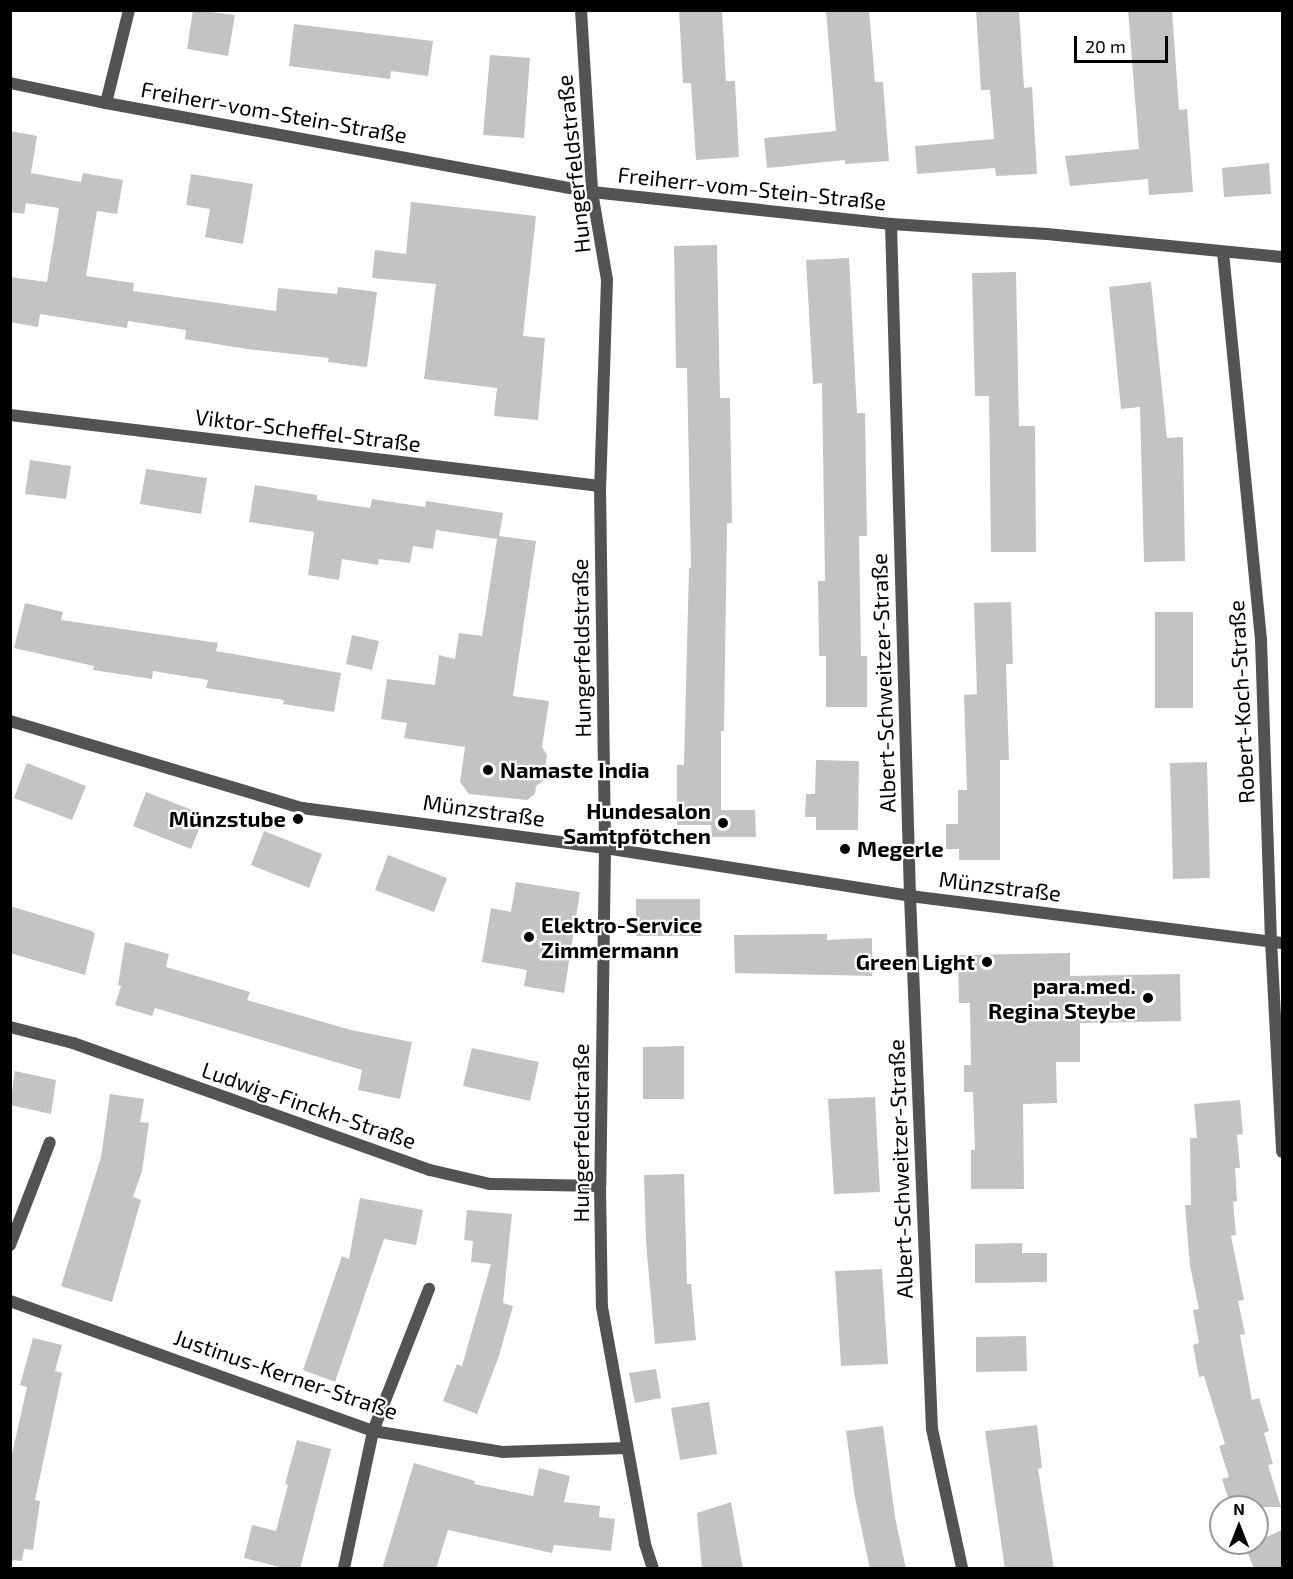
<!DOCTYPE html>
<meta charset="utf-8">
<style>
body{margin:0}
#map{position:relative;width:1293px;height:1579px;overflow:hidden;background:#fff;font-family:"Exo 2",sans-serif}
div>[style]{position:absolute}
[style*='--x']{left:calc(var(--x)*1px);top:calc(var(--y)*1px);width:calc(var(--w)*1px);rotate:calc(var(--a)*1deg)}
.building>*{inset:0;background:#c3c3c3}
.minor>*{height:12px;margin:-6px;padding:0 6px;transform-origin:6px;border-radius:6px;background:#535353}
.dots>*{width:16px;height:16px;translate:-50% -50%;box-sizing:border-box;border:3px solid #fff;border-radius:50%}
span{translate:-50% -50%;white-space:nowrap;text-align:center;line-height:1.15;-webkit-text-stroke:4.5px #fff;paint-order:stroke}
.street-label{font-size:22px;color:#000}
.poi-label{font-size:22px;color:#000;font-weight:700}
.left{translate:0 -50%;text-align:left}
.right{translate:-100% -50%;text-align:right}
.frame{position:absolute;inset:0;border:12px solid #000;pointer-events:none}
.north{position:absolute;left:1209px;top:1495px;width:60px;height:60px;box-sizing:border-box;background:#fff;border:2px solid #999;border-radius:50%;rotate:0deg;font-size:16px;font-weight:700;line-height:24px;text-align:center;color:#000}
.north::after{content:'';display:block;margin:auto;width:21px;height:27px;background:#000;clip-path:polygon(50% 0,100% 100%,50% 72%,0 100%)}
.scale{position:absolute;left:1074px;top:36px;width:94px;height:27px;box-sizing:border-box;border:3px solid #000;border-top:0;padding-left:8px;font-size:18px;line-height:21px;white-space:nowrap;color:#000;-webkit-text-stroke:4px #fff;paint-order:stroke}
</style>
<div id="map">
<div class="building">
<div style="clip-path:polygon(193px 10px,235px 15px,228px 56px,187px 49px)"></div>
<div style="clip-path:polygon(679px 10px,722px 10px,726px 81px,735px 81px,739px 157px,696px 160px,691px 83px,683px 83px)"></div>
<div style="clip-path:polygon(826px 10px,869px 10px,875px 82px,883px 82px,889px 161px,845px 164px,845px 160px,767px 168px,764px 138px,836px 131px)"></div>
<div style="clip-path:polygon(976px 10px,1019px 10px,1024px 88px,1032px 87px,1037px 174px,996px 176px,995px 168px,917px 174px,915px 146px,994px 139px,990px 90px,981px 90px)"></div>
<div style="clip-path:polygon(1128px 10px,1172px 10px,1179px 110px,1187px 109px,1193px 192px,1149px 195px,1148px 179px,1070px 186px,1065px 156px,1139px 149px)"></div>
<div style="clip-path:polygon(294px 24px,433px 41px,428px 76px,391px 71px,390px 79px,289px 66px)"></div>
<div style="clip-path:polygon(490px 55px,530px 58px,524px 138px,483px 135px)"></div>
<div style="clip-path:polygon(10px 131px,37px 136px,31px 173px,81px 182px,83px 173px,123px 180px,117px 214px,97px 211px,86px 276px,134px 283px,133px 291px,276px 311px,278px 288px,337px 294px,338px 287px,377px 292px,367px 367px,328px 362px,329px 358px,247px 349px,185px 339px,186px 330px,128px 321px,127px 328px,40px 314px,38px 327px,10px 322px,10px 277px,47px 282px,59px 208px,26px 203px,24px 214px,10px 212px)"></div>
<div style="clip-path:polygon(1269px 163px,1271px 194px,1224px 197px,1222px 168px)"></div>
<div style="clip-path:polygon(191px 174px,253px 184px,243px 244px,205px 237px,210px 209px,186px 205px)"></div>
<div style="clip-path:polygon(411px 202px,536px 216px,523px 336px,545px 338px,538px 420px,494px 416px,497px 388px,424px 379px,436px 284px,372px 278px,375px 250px,406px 254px)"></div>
<div style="clip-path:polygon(717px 245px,720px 398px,730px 398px,732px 523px,727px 523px,724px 731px,721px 731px,721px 810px,755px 810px,756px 837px,712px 837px,711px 825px,677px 825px,677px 765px,684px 765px,689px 568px,691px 568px,687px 368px,676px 368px,674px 246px)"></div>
<div style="clip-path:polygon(849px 258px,857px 413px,865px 413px,867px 536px,859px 536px,861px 656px,867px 656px,867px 707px,826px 707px,826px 656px,819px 656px,818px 581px,825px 581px,822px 383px,813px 384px,806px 260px)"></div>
<div style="clip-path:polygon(1016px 272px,1019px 426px,1035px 426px,1036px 552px,991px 552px,989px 396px,975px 396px,972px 273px)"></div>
<div style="clip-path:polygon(1151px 282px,1167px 438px,1183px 437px,1185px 561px,1144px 562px,1140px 407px,1121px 409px,1109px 287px)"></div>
<div style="clip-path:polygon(30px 460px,71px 466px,66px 499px,25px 494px)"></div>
<div style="clip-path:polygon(146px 469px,207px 478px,201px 514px,140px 504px)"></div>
<div style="clip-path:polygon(255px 485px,317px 495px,317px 500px,370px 508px,372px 499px,425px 507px,426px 501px,503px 513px,499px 536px,536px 541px,513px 696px,549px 701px,542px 747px,547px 755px,543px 781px,536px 786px,535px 794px,527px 800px,469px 794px,460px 782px,465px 747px,404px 738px,407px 723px,381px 719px,387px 679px,435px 685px,439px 655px,455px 659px,459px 633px,482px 636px,497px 539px,436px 530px,433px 549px,413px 546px,410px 563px,379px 559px,378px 565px,342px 559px,339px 580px,308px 575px,314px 532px,249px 522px)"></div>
<div style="clip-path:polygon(1011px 602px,1013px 664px,1006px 664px,1009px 760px,1000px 760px,1000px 860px,959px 860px,959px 849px,946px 849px,946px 824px,958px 824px,958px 790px,967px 790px,964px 695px,977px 694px,974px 603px)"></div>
<div style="clip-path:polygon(25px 603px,63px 612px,61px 620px,218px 643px,216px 651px,341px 673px,334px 712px,283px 704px,284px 700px,206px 688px,208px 680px,153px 671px,152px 679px,93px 670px,94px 666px,14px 648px)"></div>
<div style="clip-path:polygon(1155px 612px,1193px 612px,1193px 708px,1155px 708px)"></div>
<div style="clip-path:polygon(352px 635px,379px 641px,372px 670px,346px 664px)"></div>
<div style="clip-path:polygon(816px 760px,859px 761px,858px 830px,816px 830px,816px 817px,805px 817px,806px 794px,815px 794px)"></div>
<div style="clip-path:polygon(1207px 762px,1210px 878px,1173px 879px,1170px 763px)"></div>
<div style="clip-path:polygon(27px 763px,86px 786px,72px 820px,14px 798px)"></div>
<div style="clip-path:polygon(146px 792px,205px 815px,191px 849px,133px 826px)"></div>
<div style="clip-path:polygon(264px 831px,322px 854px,309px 888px,251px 865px)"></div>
<div style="clip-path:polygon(388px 855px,447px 878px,434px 912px,375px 890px)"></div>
<div style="clip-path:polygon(516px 882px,580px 892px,564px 993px,524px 986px,527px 970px,482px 962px,491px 908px,511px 912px)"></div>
<div style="clip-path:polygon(636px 899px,700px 899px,700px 936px,636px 936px)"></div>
<div style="clip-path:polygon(10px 906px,92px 931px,95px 934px,85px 975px,10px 953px)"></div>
<div style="clip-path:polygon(827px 934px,827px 940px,872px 938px,872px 976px,735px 973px,734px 935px)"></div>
<div style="clip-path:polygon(125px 942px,169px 954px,166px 967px,250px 992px,247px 1000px,351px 1030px,412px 1042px,400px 1099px,358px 1090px,362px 1070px,155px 1008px,152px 1016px,115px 1005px,121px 986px,118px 985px)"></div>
<div style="clip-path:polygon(1070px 953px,1070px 976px,1180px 974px,1181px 1021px,1080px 1023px,1080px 1062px,1056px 1062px,1057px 1103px,1023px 1104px,1024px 1189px,971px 1189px,971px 1150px,975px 1150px,973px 1092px,964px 1092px,964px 1065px,971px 1065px,970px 1003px,959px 1003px,958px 955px)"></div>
<div style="clip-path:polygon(684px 1046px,684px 1099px,643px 1099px,643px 1047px)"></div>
<div style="clip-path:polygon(472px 1048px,539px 1062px,530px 1101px,463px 1086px)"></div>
<div style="clip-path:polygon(15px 1071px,56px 1080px,51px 1114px,10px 1105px)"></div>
<div style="clip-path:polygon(110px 1094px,144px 1099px,140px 1122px,149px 1123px,142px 1171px,133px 1197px,141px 1200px,112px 1302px,61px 1286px,101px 1157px)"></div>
<div style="clip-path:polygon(875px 1097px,880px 1192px,834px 1194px,828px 1099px)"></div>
<div style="clip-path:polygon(1240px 1100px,1243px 1134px,1237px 1135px,1240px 1168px,1235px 1168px,1237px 1201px,1233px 1202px,1236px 1235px,1231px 1236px,1244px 1300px,1238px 1301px,1245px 1334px,1240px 1335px,1252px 1400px,1259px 1398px,1269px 1431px,1264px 1433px,1273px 1464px,1268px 1465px,1281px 1507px,1231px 1507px,1222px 1479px,1229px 1477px,1219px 1446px,1225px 1444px,1204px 1376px,1199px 1377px,1193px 1345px,1199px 1343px,1193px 1310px,1199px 1309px,1190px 1266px,1185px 1205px,1191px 1205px,1190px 1138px,1197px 1138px,1194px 1104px)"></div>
<div style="clip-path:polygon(684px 1174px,687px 1284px,691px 1284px,696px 1340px,655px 1344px,646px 1242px,644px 1175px)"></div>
<div style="clip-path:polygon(360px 1198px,423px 1210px,416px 1245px,384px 1239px,335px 1382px,303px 1370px,342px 1256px,349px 1259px)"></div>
<div style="clip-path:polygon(467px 1210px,512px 1214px,503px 1303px,513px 1306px,499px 1356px,477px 1414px,443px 1401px,457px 1364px,462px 1366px,491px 1264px,471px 1262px,473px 1241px,464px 1240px)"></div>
<div style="clip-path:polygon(1022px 1243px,1022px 1253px,1047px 1253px,1047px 1282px,975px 1283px,975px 1244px)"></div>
<div style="clip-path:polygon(882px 1269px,888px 1364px,841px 1366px,835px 1271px)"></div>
<div style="clip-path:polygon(1026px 1336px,1027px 1371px,976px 1372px,976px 1337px)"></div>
<div style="clip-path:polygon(33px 1338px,62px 1345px,55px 1371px,62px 1373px,35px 1500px,40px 1501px,33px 1550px,24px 1549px,22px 1561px,10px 1560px,10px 1463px,27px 1387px,20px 1385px)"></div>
<div style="clip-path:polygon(656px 1369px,661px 1398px,635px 1403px,629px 1373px)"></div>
<div style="clip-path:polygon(709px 1402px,717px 1454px,680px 1460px,671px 1408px)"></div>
<div style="clip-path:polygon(1037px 1425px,1042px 1468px,1038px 1469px,1054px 1569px,1005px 1569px,985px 1431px)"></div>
<div style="clip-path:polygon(883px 1426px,895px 1517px,906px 1569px,870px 1569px,855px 1498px,846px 1431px)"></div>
<div style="clip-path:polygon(297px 1440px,331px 1449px,300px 1569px,287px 1569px,244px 1558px,252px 1525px,276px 1531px,288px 1485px,285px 1484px)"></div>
<div style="clip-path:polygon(414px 1463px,475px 1481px,474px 1484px,533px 1496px,539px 1468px,570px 1476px,564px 1502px,600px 1506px,599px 1517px,615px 1519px,611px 1551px,554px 1545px,552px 1553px,448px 1530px,436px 1569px,382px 1569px)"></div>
<div style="clip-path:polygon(731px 1502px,743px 1569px,702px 1569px,697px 1513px)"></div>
<div style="clip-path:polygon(1282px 1530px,1282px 1569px,1254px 1569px,1245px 1546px,1257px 1543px,1257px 1541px)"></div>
</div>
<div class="minor">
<div style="--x:581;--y:10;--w:182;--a:86.5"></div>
<div style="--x:592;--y:192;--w:89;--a:80.3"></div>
<div style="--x:607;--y:280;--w:206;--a:91.9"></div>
<div style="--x:600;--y:486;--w:362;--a:89.2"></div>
<div style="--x:605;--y:848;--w:338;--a:90.8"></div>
<div style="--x:600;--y:1186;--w:121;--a:89.1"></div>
<div style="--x:602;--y:1307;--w:241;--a:79.7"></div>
<div style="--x:645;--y:1544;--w:25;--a:72"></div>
<div style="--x:10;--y:83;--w:98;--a:11.8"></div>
<div style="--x:106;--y:103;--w:494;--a:10.4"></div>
<div style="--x:592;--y:192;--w:301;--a:6.1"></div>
<div style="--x:891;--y:224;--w:156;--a:3.7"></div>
<div style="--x:1047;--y:234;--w:236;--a:5.6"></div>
<div style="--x:106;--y:103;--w:96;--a:-76.1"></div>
<div style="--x:891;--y:224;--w:672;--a:88.38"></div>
<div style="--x:910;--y:896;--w:533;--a:87.64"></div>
<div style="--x:932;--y:1429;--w:142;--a:77.8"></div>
<div style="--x:1223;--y:252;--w:390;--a:84.4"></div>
<div style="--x:1261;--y:640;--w:300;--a:88.1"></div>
<div style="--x:1271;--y:940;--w:212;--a:87"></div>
<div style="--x:10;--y:415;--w:594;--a:6.86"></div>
<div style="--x:10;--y:721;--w:305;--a:16.6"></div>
<div style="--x:302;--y:808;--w:306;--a:7.5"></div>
<div style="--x:605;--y:848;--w:309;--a:8.9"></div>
<div style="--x:910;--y:896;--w:375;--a:7.2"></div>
<div style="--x:10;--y:1027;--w:65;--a:14.3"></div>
<div style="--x:73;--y:1043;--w:379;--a:19.6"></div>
<div style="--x:430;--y:1170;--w:62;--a:13.1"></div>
<div style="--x:490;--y:1184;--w:110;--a:1"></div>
<div style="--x:10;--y:1245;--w:110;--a:-68.8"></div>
<div style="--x:10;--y:1301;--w:386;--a:19.7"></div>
<div style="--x:373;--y:1431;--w:131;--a:9.2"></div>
<div style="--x:502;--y:1452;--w:125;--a:-1.8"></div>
<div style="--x:344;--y:1568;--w:140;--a:-78"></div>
<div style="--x:373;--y:1431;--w:153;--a:-68.5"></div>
</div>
<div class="dots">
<div style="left:488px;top:770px;background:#000"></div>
<div style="left:298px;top:819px;background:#000"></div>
<div style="left:723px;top:823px;background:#000"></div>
<div style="left:845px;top:849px;background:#000"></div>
<div style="left:529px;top:937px;background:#000"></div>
<div style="left:987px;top:962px;background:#000"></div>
<div style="left:1148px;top:998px;background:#000"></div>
</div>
<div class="street-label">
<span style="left:274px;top:112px;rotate:10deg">Freiherr-vom-Stein-Straße</span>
<span style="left:573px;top:164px;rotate:-96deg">Hungerfeldstraße</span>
<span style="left:752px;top:188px;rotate:6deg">Freiherr-vom-Stein-Straße</span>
<span style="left:308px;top:430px;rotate:7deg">Viktor-Scheffel-Straße</span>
<span style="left:581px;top:648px;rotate:-91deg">Hungerfeldstraße</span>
<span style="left:883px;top:683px;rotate:-92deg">Albert-Schweitzer-Straße</span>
<span style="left:1241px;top:702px;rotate:-93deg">Robert-Koch-Straße</span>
<span style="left:484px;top:810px;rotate:8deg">Münzstraße</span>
<span style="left:1000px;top:886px;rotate:7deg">Münzstraße</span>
<span style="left:309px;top:1105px;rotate:19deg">Ludwig-Finckh-Straße</span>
<span style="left:581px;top:1133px;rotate:-90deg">Hungerfeldstraße</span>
<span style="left:900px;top:1169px;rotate:-92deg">Albert-Schweitzer-Straße</span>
<span style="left:286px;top:1374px;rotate:19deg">Justinus-Kerner-Straße</span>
</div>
<div class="poi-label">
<span class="left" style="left:500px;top:770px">Namaste India</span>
<span class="right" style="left:711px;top:823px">Hundesalon<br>Samtpfötchen</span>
<span class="right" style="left:286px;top:819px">Münzstube</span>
<span class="left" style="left:857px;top:849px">Megerle</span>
<span class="left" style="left:541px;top:937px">Elektro-Service<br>Zimmermann</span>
<span class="right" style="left:975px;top:962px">Green Light</span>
<span class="right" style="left:1136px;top:998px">para.med.<br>Regina Steybe</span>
</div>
<div class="frame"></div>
<div class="north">N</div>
<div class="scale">20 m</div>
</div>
